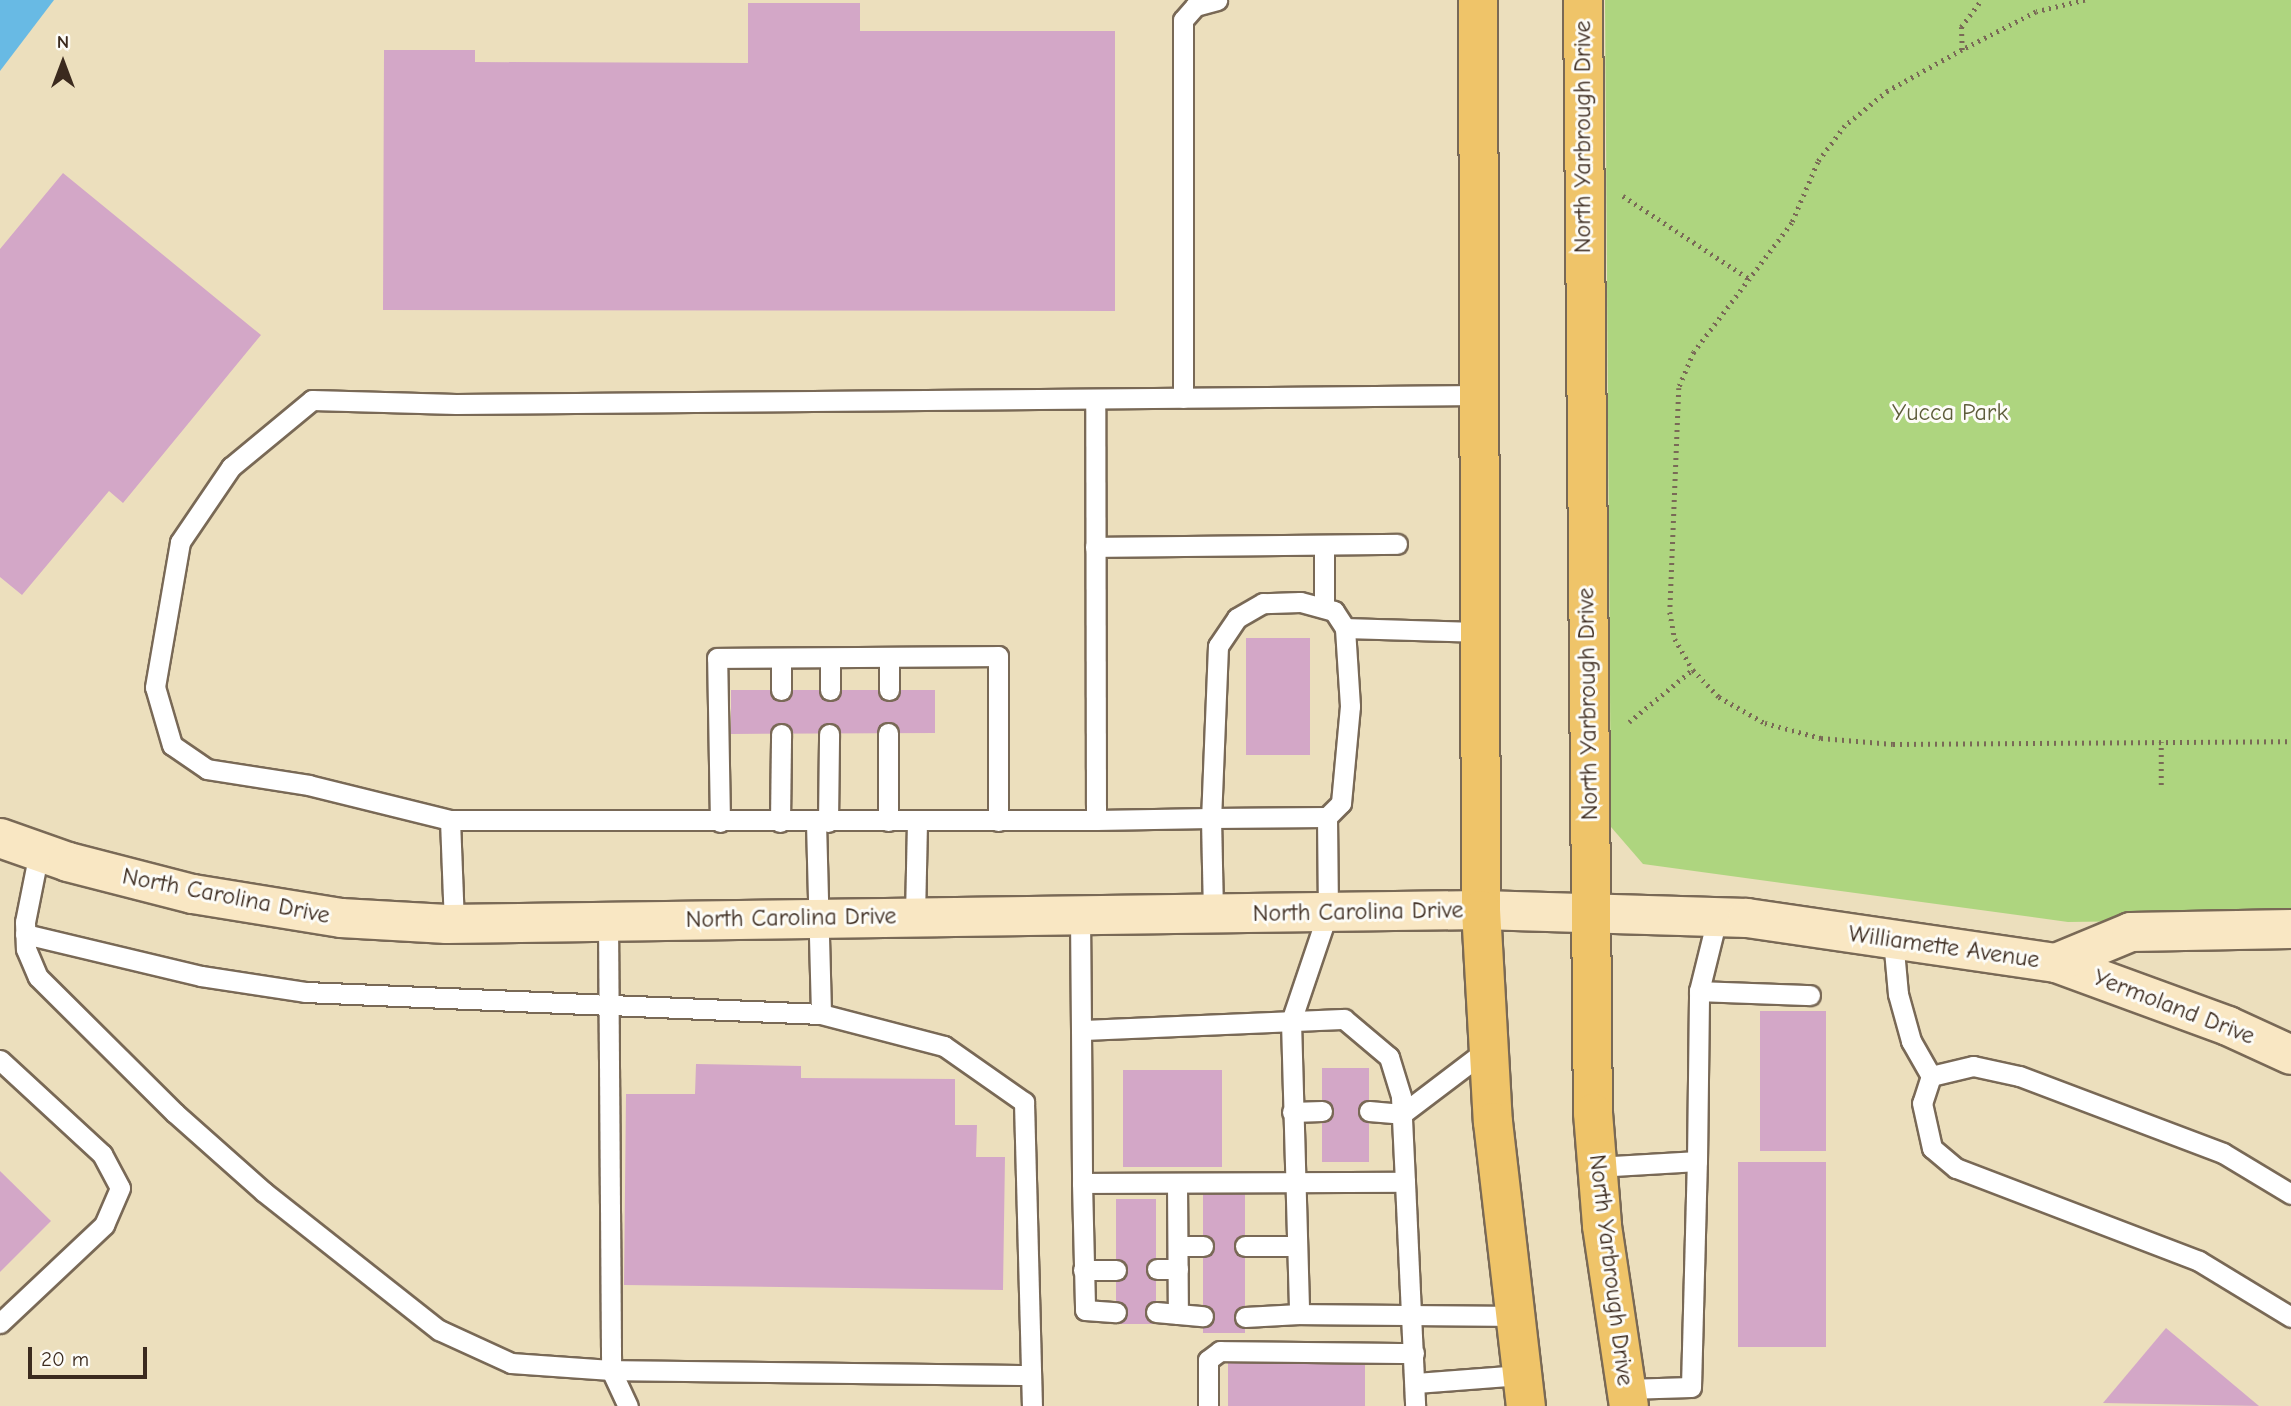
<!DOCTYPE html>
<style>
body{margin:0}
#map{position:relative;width:2291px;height:1406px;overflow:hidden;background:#ecdfbd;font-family:"Comic Neue",sans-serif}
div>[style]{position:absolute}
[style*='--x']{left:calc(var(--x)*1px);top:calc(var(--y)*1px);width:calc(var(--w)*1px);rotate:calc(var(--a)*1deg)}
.green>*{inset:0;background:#aed57f}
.water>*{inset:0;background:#68bae4}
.building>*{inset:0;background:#d3a7c7}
.path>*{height:4.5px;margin-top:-2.25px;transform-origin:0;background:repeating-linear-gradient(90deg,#796956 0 2px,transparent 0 7px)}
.roads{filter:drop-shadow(2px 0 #796956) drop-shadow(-2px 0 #796956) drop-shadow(0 2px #796956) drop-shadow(0 -2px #796956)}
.lane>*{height:19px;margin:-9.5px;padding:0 9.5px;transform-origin:9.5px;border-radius:9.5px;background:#fff}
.secondary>*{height:38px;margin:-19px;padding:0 19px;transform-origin:19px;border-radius:19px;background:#f9e7c3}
.primary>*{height:38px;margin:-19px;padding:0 19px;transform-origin:19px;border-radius:19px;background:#efc469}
span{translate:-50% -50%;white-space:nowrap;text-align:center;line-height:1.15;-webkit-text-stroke:6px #fdfcf7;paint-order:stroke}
.street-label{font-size:24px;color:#3b2a1e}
.park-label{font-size:24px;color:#5e5d3b}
.north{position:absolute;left:28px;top:28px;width:70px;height:70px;-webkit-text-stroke:5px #fdfcf7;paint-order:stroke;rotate:0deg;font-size:19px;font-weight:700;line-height:28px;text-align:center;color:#3b2a1e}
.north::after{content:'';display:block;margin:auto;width:24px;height:32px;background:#3b2a1e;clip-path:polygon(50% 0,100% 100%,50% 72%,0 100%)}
.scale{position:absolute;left:28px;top:1347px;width:119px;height:32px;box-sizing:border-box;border:4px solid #3b2a1e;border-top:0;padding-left:9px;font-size:21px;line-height:24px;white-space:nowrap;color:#3b2a1e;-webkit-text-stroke:5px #fdfcf7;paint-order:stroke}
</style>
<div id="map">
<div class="green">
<div style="clip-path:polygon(1605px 0,2291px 0,2291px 919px,2068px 922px,1643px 864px,1611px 827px)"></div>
</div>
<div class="water">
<div style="clip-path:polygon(0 0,54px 0,0 71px)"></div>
</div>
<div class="building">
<div style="clip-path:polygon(748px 3px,860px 3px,860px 31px,1115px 31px,1115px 311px,383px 310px,384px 50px,475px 50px,475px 62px,748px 63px)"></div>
<div style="clip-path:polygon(63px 173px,261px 335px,123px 503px,109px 491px,22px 595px,0 577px,0 249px)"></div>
<div style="clip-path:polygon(1246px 638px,1310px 638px,1310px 755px,1246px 755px)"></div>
<div style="clip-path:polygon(731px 690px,935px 690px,935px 733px,731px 734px)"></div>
<div style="clip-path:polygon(1760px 1011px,1826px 1011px,1826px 1151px,1760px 1151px)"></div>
<div style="clip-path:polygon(696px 1064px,801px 1066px,801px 1078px,955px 1079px,955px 1125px,977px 1125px,976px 1157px,1005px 1157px,1003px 1290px,624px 1285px,626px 1094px,695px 1094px)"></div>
<div style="clip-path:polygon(1322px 1068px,1369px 1068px,1369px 1162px,1322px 1162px)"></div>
<div style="clip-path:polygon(1123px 1070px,1222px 1070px,1222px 1167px,1123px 1167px)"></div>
<div style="clip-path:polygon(1738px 1162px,1826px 1162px,1826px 1347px,1738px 1347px)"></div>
<div style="clip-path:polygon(0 1171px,51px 1221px,0 1272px)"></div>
<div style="clip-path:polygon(1203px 1188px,1245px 1188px,1245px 1333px,1203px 1333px)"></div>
<div style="clip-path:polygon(1116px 1199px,1156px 1199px,1156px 1324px,1116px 1324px)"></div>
<div style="clip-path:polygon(2166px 1328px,2259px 1406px,2103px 1403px)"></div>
<div style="clip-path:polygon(1228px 1355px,1365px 1355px,1365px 1406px,1228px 1406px)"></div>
</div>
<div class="path">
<div style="--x:2085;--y:0;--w:50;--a:166.2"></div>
<div style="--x:2036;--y:12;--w:83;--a:152.8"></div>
<div style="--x:1962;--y:50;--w:85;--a:151"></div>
<div style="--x:1888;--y:91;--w:55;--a:140.9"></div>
<div style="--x:1845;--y:126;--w:45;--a:126.9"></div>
<div style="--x:1818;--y:162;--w:66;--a:113.1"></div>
<div style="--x:1792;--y:223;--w:162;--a:127.2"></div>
<div style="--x:1694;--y:352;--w:39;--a:113"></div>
<div style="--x:1679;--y:388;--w:224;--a:92.3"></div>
<div style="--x:1670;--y:612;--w:27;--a:80"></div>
<div style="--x:1675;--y:639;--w:36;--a:60"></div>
<div style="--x:1693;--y:670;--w:37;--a:46"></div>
<div style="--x:1719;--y:697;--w:53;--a:29.5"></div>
<div style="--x:1765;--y:723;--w:58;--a:15"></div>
<div style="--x:1821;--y:738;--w:72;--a:4.8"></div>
<div style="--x:1893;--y:744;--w:398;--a:-0.4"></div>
<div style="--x:1962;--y:50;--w:23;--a:-92"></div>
<div style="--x:1961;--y:27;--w:34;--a:-53"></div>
<div style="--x:1623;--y:196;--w:153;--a:33.3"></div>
<div style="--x:1629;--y:722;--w:82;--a:-39.5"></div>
<div style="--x:2161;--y:785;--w:43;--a:-90"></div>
</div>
<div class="roads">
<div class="lane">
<div style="--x:1183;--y:398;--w:378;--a:-90"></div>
<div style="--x:1183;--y:20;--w:18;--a:-49"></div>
<div style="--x:1195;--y:6;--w:23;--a:-15"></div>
<div style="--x:1095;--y:547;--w:302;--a:-0.6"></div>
<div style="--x:1324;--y:608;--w:63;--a:-90"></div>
<div style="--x:1345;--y:628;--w:138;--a:1.7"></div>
<div style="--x:889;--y:657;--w:33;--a:90"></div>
<div style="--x:781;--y:658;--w:32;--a:90"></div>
<div style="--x:830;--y:658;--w:32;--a:90"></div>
<div style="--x:888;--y:733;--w:88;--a:90"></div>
<div style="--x:1327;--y:817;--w:95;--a:89.4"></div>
<div style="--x:1328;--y:912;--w:115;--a:108.7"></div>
<div style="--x:1291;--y:1021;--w:293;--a:88.4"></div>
<div style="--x:1299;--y:1314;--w:214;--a:0.5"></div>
<div style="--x:450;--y:820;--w:646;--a:0"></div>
<div style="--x:1096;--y:820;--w:421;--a:-90.1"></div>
<div style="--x:1096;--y:820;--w:115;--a:-1"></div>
<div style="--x:1211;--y:818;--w:116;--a:-0.5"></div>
<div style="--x:1327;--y:817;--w:20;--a:-45"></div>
<div style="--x:1341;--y:803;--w:97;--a:-84.7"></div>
<div style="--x:1350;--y:706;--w:78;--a:-93.7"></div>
<div style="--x:1345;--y:628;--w:20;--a:-123"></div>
<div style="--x:1334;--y:611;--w:35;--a:-165"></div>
<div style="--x:1300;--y:602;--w:37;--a:178"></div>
<div style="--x:1263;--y:603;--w:30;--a:150"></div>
<div style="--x:1237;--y:618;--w:34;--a:124"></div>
<div style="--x:1218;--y:646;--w:172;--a:92.3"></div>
<div style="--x:1211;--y:818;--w:96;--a:88.8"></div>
<div style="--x:720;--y:822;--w:164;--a:-91"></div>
<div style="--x:717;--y:658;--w:281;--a:-0.4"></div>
<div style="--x:998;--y:656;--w:165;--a:90"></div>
<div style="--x:780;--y:822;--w:88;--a:-89.3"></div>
<div style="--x:816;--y:822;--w:192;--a:88.5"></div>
<div style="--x:821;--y:1014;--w:127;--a:14.6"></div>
<div style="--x:944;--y:1046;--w:98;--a:35"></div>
<div style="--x:1024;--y:1102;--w:304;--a:88.5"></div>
<div style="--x:828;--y:822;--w:88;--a:-89.3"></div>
<div style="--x:39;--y:852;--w:71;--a:101.3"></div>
<div style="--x:25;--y:922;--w:27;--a:88"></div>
<div style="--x:26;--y:949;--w:30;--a:67"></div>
<div style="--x:38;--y:977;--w:193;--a:44.8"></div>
<div style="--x:175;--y:1113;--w:119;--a:41.6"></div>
<div style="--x:264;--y:1192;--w:223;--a:38.3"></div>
<div style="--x:439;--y:1330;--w:79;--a:24.6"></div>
<div style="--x:511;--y:1363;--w:100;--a:4"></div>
<div style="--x:611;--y:1370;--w:40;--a:65"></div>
<div style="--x:1080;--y:915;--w:115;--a:89.5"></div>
<div style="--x:1081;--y:1030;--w:153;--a:89.6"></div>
<div style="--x:1082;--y:1183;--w:323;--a:-0.2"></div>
<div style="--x:1405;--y:1182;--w:86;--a:-92.7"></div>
<div style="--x:1401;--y:1096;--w:41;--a:-107.1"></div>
<div style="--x:1389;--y:1057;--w:59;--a:-139.8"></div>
<div style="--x:1344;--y:1019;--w:263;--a:177.6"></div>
<div style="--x:915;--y:917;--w:96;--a:-88.8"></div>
<div style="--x:608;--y:920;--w:450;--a:89.6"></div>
<div style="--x:611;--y:1370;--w:420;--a:0.7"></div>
<div style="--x:454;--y:924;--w:104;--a:-92.2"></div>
<div style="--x:450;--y:820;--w:145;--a:-166.1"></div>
<div style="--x:309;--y:785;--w:103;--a:-171.1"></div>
<div style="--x:207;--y:769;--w:42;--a:-145.6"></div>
<div style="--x:172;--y:745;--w:60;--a:-106.3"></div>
<div style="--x:155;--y:687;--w:147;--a:-80.2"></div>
<div style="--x:180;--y:542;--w:91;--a:-55.8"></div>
<div style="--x:231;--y:467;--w:105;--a:-39.6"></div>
<div style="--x:312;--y:400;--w:144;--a:1.6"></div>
<div style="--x:456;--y:404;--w:1024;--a:-0.5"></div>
<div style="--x:25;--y:934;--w:181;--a:13.4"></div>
<div style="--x:201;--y:976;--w:105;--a:8.7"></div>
<div style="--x:305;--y:992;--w:516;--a:2.44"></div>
<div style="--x:1893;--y:939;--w:55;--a:84.8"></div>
<div style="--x:1898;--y:994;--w:49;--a:74.5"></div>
<div style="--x:1911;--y:1041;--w:40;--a:60.3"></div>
<div style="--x:1699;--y:991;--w:111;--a:2.1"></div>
<div style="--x:0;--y:1060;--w:139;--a:42.7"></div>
<div style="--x:102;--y:1154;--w:38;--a:62"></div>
<div style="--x:120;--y:1188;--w:40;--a:113.4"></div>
<div style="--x:104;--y:1225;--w:143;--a:136.7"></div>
<div style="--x:1369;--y:1111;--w:33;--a:5"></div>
<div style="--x:1402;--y:1114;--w:109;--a:-37.2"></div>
<div style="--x:1292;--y:1112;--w:30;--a:-2"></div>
<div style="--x:1597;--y:1167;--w:100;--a:-3.4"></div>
<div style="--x:1697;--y:1161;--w:170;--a:-89.3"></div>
<div style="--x:1699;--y:991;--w:75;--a:-76.1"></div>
<div style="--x:1405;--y:1182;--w:224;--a:87.4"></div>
<div style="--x:1082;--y:1183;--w:127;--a:88.6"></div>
<div style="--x:1085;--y:1310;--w:31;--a:4"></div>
<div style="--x:1177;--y:1183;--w:131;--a:89.6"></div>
<div style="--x:1178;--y:1314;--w:25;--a:5"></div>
<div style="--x:2291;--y:1194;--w:79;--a:-148.9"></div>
<div style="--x:2223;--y:1153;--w:218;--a:-159.3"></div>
<div style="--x:2019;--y:1076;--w:47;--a:-167.7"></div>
<div style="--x:1973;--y:1066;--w:43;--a:166.6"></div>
<div style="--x:1931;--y:1076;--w:28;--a:108"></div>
<div style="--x:1922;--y:1103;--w:46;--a:77.5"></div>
<div style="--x:1932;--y:1148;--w:31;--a:40"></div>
<div style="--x:1956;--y:1168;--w:260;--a:20.9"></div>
<div style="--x:2199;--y:1261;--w:108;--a:31.3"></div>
<div style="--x:1178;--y:1246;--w:25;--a:0"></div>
<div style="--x:1245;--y:1246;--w:50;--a:0"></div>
<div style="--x:1157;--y:1269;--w:21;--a:0"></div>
<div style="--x:1083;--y:1270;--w:33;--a:0"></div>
<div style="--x:1156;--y:1312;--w:22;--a:5"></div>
<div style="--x:1245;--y:1317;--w:54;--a:-3.2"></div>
<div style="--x:1416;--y:1383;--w:105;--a:-4.4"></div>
<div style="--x:1626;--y:1389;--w:65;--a:-1.8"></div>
<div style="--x:1691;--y:1387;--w:226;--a:-88.5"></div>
<div style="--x:1208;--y:1406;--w:46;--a:-90"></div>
<div style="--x:1208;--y:1360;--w:15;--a:-37"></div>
<div style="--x:1220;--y:1351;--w:194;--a:0.6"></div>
</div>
<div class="secondary">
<div style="--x:0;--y:838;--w:72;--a:19.4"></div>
<div style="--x:68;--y:862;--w:129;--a:14.4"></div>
<div style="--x:193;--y:894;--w:150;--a:9.2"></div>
<div style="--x:341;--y:918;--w:106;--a:3.2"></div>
<div style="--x:447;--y:924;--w:1034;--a:-0.78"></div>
<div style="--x:1481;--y:910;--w:266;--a:1.7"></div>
<div style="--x:1747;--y:918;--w:312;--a:8.3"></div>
<div style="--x:2056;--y:963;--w:183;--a:20.1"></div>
<div style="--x:2228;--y:1026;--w:69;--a:24.7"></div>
<div style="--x:2056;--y:963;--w:81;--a:-22.5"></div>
<div style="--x:2131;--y:932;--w:160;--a:-1.1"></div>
</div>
<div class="primary">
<div style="--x:1478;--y:0;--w:910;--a:89.81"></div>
<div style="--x:1481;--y:910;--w:212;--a:86.8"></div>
<div style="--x:1493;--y:1122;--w:286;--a:83.4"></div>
<div style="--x:1583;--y:0;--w:1113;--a:89.49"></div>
<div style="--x:1593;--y:1113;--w:113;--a:85.4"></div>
<div style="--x:1602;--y:1226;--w:182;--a:81.5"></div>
</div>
</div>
<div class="street-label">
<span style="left:1583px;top:137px;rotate:-90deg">North Yarbrough Drive</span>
<span style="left:1588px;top:704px;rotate:-91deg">North Yarbrough Drive</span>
<span style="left:226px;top:896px;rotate:11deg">North Carolina Drive</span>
<span style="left:1358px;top:912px;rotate:-1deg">North Carolina Drive</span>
<span style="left:791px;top:918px;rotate:-1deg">North Carolina Drive</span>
<span style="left:1944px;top:947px;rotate:8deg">Williamette Avenue</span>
<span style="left:2174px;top:1007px;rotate:21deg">Yermoland Drive</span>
<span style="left:1611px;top:1270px;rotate:83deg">North Yarbrough Drive</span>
</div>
<div class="park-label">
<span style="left:1950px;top:413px">Yucca Park</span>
</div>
<div class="north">N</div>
<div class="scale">20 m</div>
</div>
